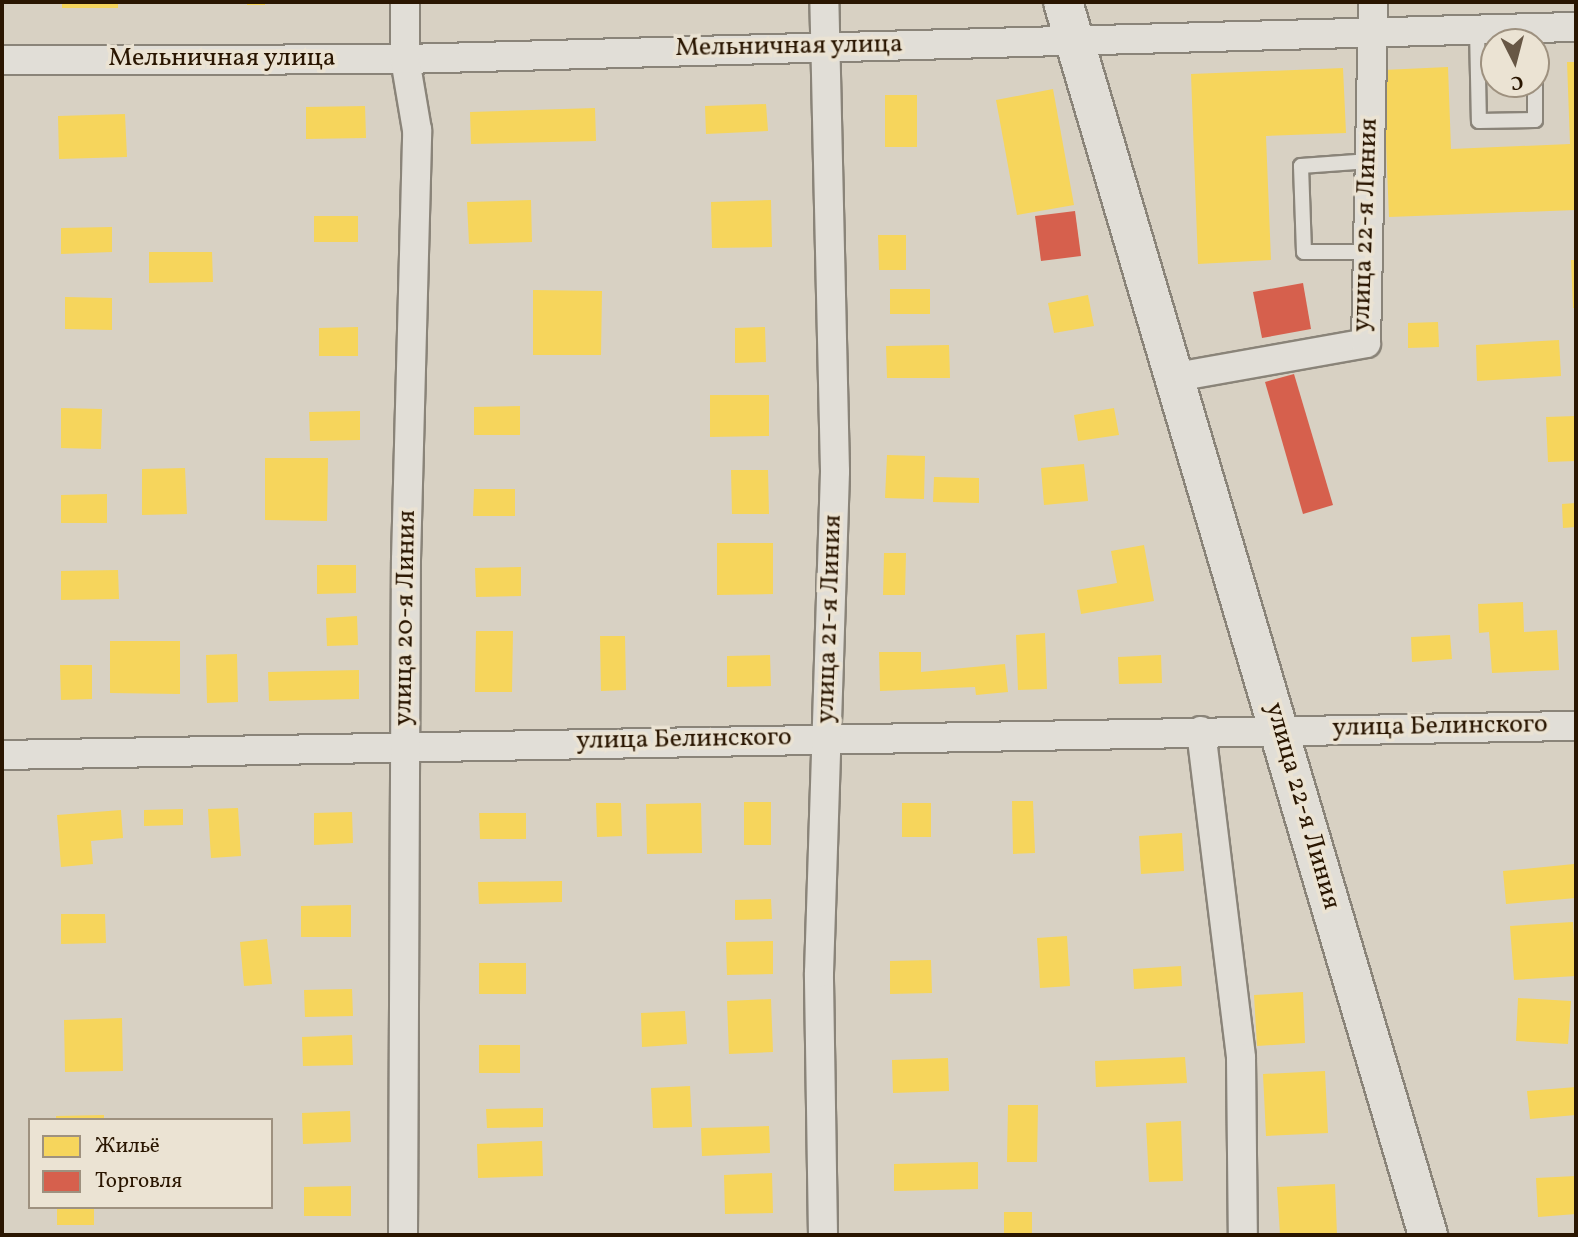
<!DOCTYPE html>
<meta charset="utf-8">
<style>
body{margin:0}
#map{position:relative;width:1578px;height:1237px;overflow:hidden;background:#d8d1c3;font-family:Vollkorn,serif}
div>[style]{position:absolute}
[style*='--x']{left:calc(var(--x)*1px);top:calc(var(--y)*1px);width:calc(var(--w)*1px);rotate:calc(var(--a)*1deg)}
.homes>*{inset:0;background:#f6d55c}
.shops>*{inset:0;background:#d6604d}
.roads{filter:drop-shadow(2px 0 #8a8479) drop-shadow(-2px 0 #8a8479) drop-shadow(0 2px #8a8479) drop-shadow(0 -2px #8a8479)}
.lane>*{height:14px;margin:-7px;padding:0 7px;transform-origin:7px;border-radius:7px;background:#e1ded7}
.street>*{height:28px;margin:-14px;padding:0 14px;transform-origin:14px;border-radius:14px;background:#e1ded7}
.secondary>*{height:38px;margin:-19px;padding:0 19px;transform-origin:19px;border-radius:19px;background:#e1ded7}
span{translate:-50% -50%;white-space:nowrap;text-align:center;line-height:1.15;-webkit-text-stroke:7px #ebe3d3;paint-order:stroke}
.street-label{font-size:26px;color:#2a1601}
.frame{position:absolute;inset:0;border:4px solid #2a1601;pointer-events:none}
.legend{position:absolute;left:28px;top:1118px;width:245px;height:91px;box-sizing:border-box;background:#ebe3d3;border:2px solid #9e917f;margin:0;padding:9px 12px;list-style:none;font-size:21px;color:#2a1601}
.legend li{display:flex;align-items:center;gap:14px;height:35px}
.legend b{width:35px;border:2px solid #9e917f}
.north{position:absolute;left:1480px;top:28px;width:70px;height:70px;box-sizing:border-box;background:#ebe3d3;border:2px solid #9e917f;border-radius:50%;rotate:174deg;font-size:19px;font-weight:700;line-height:28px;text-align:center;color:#2a1601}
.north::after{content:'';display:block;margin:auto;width:24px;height:32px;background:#675745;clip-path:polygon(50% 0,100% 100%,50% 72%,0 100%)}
</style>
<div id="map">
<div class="homes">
<div style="clip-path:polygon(62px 2px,118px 2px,118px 8px,62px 8px)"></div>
<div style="clip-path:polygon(247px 2px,265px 2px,265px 5px,247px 5px)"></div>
<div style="clip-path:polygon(1567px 62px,1576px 62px,1576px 210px,1389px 217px,1383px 70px,1448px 67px,1451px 149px,1570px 144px)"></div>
<div style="clip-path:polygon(1343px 68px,1346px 133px,1266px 136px,1271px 260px,1198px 264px,1191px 74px)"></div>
<div style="clip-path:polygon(1053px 89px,1074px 205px,1017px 215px,996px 100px)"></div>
<div style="clip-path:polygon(885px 95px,917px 95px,917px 147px,885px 147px)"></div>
<div style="clip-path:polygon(766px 104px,768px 131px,706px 134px,705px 106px)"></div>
<div style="clip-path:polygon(365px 106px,366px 138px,306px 139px,306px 107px)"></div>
<div style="clip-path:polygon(595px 108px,596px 141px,471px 144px,470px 112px)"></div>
<div style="clip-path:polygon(125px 114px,127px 157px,59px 159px,58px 116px)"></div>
<div style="clip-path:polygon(531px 200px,532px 242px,469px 244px,467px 202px)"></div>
<div style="clip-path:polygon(771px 200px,772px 247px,712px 248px,711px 202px)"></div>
<div style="clip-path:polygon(314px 216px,358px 216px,358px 242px,314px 242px)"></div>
<div style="clip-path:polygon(112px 227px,112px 252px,61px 254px,61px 228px)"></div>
<div style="clip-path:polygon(878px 235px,906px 235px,906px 270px,879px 270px)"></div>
<div style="clip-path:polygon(149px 252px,212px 252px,213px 282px,149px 283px)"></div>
<div style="clip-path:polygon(1571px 260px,1576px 260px,1576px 308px,1573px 308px)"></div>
<div style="clip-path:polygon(890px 289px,930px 289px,930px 314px,890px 314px)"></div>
<div style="clip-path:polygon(533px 290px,602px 291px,601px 355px,533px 355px)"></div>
<div style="clip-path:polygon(1088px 295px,1094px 326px,1054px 333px,1048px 303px)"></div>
<div style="clip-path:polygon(65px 297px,112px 298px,112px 330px,65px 329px)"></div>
<div style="clip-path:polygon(1438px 322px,1439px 347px,1408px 348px,1408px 323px)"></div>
<div style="clip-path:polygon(358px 327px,358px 356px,319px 356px,319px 328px)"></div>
<div style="clip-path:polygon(765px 327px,766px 362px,735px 363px,735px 328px)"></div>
<div style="clip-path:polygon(1559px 340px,1561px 376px,1477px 381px,1476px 345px)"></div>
<div style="clip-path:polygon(949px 345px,950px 378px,887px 378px,886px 346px)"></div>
<div style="clip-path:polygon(710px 395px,769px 395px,769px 436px,710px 437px)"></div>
<div style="clip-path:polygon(520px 406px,520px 435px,474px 435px,474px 407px)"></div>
<div style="clip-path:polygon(61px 408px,102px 409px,101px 449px,61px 448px)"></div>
<div style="clip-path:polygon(1114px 408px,1119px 435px,1078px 441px,1074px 415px)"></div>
<div style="clip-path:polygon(360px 411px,360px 440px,310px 441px,309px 412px)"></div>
<div style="clip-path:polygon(1576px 416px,1576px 461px,1548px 462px,1546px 417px)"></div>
<div style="clip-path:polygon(887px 455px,925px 456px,924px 499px,885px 498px)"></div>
<div style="clip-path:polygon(265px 458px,328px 458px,327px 521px,265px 520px)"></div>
<div style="clip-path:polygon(1084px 464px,1088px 501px,1044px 505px,1041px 468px)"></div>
<div style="clip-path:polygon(185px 468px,187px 514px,142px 515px,142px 469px)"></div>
<div style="clip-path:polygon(731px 470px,768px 470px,769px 514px,732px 514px)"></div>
<div style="clip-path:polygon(934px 477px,979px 478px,979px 503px,933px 502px)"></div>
<div style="clip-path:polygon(474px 489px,515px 489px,515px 516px,473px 516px)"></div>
<div style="clip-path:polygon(107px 494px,107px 523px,61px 523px,61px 495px)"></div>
<div style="clip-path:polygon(1576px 503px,1576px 527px,1563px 528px,1562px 504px)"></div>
<div style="clip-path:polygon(717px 543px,773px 543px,773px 594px,717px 595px)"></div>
<div style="clip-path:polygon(1144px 545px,1154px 601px,1081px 614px,1077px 590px,1117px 583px,1111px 551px)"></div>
<div style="clip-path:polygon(884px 553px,906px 553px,905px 595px,883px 595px)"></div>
<div style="clip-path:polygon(317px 565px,356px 565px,356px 593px,317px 594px)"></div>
<div style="clip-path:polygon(521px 567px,521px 596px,476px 597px,475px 568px)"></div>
<div style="clip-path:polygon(118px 570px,119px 599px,61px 600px,61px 571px)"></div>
<div style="clip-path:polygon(1523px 602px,1524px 632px,1557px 630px,1559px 670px,1492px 673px,1489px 632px,1479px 633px,1478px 604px)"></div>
<div style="clip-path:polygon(357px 616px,358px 645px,327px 646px,326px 618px)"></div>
<div style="clip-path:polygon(476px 631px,513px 631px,512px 692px,475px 692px)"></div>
<div style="clip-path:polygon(1045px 633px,1047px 689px,1018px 690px,1016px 635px)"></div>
<div style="clip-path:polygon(1450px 635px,1452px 659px,1412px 662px,1411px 637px)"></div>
<div style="clip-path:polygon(600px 636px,625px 636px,626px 690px,601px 691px)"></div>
<div style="clip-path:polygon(110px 641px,180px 641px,180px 694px,110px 693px)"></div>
<div style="clip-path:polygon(879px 652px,921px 652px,921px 672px,1005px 664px,1008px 692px,976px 695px,975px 687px,880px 691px)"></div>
<div style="clip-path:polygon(237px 654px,238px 702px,207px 703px,206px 655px)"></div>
<div style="clip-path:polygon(770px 655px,771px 686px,727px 687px,727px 656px)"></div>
<div style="clip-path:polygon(1161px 655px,1162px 683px,1119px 684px,1118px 657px)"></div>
<div style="clip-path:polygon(60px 665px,92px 665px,92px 699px,61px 700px)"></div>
<div style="clip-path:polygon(359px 670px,359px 699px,269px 701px,268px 672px)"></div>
<div style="clip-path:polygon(1012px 801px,1033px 801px,1035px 853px,1013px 854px)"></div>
<div style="clip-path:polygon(744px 802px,771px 802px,771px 845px,744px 845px)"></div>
<div style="clip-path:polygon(596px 803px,621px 803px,622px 836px,597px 837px)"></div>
<div style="clip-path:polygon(701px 803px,702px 853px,647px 854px,646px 804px)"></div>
<div style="clip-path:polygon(902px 803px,931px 803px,931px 837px,902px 837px)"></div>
<div style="clip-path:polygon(238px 808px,241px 856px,211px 858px,208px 809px)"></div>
<div style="clip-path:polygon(183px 809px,183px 825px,144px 826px,144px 810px)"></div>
<div style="clip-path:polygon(121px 810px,123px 838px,91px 841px,93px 864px,61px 867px,57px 815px)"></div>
<div style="clip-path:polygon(352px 812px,353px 843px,314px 845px,314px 813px)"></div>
<div style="clip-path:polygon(479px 813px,526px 813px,526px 839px,480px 839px)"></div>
<div style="clip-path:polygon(1182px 833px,1184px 871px,1141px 874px,1139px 836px)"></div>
<div style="clip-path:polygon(1574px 864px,1576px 898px,1506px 904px,1503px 871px)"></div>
<div style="clip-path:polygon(562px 881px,562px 902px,479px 904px,478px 882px)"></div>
<div style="clip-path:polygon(771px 899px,772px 919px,735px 920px,735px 900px)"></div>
<div style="clip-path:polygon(351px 905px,351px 937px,301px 937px,301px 906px)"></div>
<div style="clip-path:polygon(61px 914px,105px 914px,106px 943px,61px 944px)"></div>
<div style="clip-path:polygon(1573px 922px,1576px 976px,1514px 980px,1510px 926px)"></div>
<div style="clip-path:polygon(1067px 936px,1070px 986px,1040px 988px,1037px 938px)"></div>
<div style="clip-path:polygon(267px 939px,272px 984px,244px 986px,240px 942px)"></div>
<div style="clip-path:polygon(773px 941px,773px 974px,727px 975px,726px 942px)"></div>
<div style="clip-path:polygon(931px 960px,932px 993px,890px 994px,890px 961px)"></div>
<div style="clip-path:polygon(479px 963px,526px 963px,526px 994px,479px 994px)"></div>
<div style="clip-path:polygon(1181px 966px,1182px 986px,1134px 989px,1133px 969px)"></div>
<div style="clip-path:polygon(352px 989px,353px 1016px,305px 1017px,304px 990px)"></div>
<div style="clip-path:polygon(1303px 992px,1305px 1043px,1257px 1046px,1254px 995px)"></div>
<div style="clip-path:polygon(1518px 998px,1571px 1001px,1568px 1044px,1516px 1041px)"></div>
<div style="clip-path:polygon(771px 999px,773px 1052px,729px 1054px,727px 1001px)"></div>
<div style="clip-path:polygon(685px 1011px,687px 1044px,642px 1047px,641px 1013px)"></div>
<div style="clip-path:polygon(122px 1018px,123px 1071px,65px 1072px,64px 1020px)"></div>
<div style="clip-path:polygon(352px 1035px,353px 1065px,303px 1066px,302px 1037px)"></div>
<div style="clip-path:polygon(479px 1045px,520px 1045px,520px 1073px,479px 1073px)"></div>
<div style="clip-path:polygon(1185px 1057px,1187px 1083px,1096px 1087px,1095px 1061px)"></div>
<div style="clip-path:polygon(948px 1058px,949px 1091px,893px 1093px,892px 1060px)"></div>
<div style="clip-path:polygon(1325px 1071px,1328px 1133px,1266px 1136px,1263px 1074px)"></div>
<div style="clip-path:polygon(690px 1086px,692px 1127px,653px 1128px,651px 1088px)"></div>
<div style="clip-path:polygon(1576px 1087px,1576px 1115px,1530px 1119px,1527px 1091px)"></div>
<div style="clip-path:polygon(1008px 1105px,1038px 1105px,1037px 1162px,1007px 1162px)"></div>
<div style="clip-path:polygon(543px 1108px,543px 1127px,487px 1128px,486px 1109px)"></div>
<div style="clip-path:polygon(350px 1111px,351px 1142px,303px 1144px,302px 1113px)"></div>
<div style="clip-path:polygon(104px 1115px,104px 1120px,56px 1120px,56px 1116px)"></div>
<div style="clip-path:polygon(1181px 1121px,1183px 1181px,1149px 1182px,1146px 1123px)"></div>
<div style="clip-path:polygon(769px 1126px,770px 1153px,702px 1156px,701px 1128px)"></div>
<div style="clip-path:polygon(542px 1141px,543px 1176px,478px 1178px,477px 1144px)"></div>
<div style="clip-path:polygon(978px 1162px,978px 1189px,894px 1191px,894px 1164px)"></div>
<div style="clip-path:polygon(772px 1173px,773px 1213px,725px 1214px,724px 1175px)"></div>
<div style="clip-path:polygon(1576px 1176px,1576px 1214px,1538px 1217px,1536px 1178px)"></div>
<div style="clip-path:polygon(1335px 1184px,1337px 1235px,1280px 1235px,1277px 1187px)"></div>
<div style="clip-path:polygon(351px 1186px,351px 1216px,304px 1216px,304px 1187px)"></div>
<div style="clip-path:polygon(57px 1207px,94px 1207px,94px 1225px,57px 1225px)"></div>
<div style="clip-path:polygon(1004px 1212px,1032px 1212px,1032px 1235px,1004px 1235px)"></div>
</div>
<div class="shops">
<div style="clip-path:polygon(1075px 211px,1081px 256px,1041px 261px,1035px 216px)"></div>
<div style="clip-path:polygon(1303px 283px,1311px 329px,1262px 338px,1253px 292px)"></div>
<div style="clip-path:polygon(1294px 374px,1333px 505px,1303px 514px,1265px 382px)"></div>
</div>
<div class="roads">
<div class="lane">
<div style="--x:1477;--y:29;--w:92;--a:88.8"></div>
<div style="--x:1479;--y:121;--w:56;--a:-1"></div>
<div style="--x:1535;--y:120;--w:36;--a:-90"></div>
<div style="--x:1367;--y:252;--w:63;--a:180"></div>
<div style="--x:1304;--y:252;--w:86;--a:-92"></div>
<div style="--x:1301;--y:166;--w:69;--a:-4.1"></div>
</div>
<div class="street">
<div style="--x:2;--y:60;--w:403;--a:-0.1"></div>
<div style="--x:405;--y:59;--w:1171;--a:-1.57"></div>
<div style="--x:1176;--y:377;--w:193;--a:-10.1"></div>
<div style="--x:1366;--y:343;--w:341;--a:-88.8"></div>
<div style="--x:1201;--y:731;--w:329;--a:83"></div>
<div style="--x:1241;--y:1058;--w:177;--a:89.4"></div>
<div style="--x:2;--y:755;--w:1574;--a:-1.06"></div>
<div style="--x:403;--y:1235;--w:675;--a:-89.75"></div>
<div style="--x:406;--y:560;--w:430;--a:-88.5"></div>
<div style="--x:417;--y:130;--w:72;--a:-99.6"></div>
<div style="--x:405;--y:59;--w:57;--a:-90"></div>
<div style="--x:823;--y:1235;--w:262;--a:-90.9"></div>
<div style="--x:819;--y:973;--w:502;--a:-88.17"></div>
<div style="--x:835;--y:471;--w:469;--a:-91.3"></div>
</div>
<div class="secondary">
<div style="--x:1063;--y:2;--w:1286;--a:73.51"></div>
</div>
</div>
<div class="street-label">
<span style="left:789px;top:47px;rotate:-1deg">Мельничная улица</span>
<span style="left:222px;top:59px">Мельничная улица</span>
<span style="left:1366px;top:225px;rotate:-88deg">улица 22-я Линия</span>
<span style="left:406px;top:618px;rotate:-89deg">улица 20-я Линия</span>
<span style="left:830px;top:619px;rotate:-88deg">улица 21-я Линия</span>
<span style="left:1440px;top:727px;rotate:-1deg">улица Белинского</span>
<span style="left:684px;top:740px;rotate:-1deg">улица Белинского</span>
<span style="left:1302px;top:806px;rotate:74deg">улица 22-я Линия</span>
</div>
<div class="frame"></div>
<ul class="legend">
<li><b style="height:19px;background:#f6d55c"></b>Жильё</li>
<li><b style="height:19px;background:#d6604d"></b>Торговля</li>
</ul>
<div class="north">С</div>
</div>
